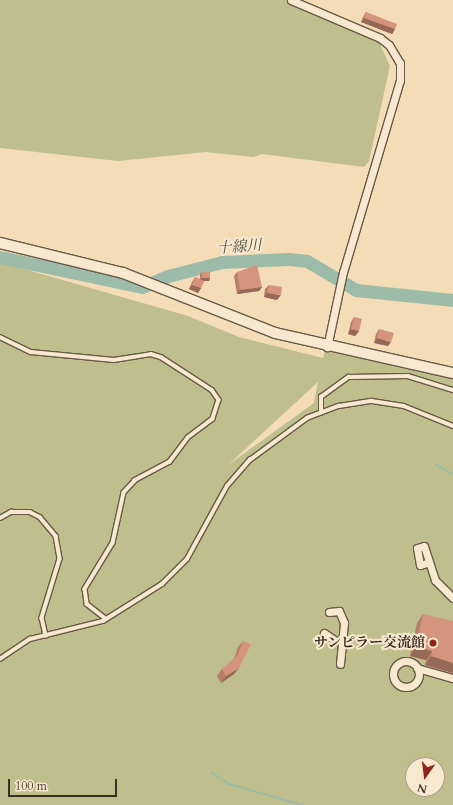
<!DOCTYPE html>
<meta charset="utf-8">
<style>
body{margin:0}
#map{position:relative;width:453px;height:805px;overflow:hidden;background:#f4dcb6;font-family:Cardo,"Noto Serif JP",serif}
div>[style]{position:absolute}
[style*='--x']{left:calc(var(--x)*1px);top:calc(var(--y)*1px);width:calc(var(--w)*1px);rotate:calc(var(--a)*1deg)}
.green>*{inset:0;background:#bebf8c}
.stream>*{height:2px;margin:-1px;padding:0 1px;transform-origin:1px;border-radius:1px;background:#9cbca9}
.river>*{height:13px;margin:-6.5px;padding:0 6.5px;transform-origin:6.5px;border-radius:6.5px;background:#9cbca9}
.roads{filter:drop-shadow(1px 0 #685a47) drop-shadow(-1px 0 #685a47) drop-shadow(0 1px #685a47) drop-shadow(0 -1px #685a47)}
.lane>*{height:3.5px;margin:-1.75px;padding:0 1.75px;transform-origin:1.75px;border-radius:1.75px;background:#f8e8d0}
.street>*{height:7px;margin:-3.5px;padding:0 3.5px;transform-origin:3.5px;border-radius:3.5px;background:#f8e8d0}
.street>.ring{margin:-3.5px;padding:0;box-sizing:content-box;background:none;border:7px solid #f8e8d0;border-radius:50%}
.secondary>*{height:10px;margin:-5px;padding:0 5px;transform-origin:5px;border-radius:5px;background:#f8e8d0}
.wall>*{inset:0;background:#b77f6b}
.shaded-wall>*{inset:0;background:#956857}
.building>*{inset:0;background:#d5947c}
.dots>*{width:11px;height:11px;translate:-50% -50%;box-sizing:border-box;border:2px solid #f8e8d0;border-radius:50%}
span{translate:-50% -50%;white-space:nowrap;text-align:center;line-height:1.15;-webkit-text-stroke:4px #f8e8d0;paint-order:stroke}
.poi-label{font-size:14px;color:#392f22;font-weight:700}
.right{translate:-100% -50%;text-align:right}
.water-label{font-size:15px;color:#525244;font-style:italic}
.north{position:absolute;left:405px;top:757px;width:40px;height:40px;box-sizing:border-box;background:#f8e8d0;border:1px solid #ac9e8a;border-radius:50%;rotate:194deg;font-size:11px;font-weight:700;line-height:16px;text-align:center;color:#392f22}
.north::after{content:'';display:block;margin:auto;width:14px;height:18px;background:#8f2418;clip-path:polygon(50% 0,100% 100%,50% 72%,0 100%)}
.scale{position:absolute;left:8px;top:779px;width:109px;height:18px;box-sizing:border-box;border:2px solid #392f22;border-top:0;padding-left:5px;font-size:12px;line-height:14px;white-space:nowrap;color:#392f22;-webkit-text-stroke:3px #f8e8d0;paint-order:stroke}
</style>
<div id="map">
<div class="green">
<div style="clip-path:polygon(0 0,290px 0,378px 40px,390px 66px,369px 161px,364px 167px,262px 154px,253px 157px,206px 152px,118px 161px,0 148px)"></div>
<div style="clip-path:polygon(evenodd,0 262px,188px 316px,239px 337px,323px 358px,325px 350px,453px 378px,453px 805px,0 805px,0 262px,318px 382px,314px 403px,228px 465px,318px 382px,0 262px,413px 765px,437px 765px,437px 789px,413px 789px,413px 765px)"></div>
</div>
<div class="stream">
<div style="--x:436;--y:465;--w:19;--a:28"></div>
<div style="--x:211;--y:772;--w:22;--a:34"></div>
<div style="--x:229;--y:784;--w:76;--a:16"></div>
</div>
<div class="river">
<div style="--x:0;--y:257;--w:145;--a:11.9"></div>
<div style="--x:142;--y:287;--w:28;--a:-23"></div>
<div style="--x:168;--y:276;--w:56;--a:-14.5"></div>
<div style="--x:222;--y:262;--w:67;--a:-2.6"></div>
<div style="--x:289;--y:259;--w:18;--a:6"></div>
<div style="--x:307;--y:261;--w:57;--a:30.6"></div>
<div style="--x:356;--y:290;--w:98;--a:5.9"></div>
</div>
<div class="roads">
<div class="lane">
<div style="--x:0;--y:337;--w:34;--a:26"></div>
<div style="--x:31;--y:352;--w:83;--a:5.5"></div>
<div style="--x:114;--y:360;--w:37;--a:-9"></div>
<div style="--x:151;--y:354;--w:10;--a:17"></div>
<div style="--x:161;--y:357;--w:61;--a:32.9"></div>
<div style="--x:212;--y:390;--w:12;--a:55"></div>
<div style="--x:219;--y:400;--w:20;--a:108"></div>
<div style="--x:213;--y:419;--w:31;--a:143"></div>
<div style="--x:188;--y:438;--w:30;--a:127"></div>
<div style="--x:170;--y:462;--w:40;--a:152"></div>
<div style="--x:135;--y:481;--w:16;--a:133"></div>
<div style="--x:124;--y:493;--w:51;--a:102.4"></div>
<div style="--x:113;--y:543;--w:54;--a:121.3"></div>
<div style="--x:85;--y:589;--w:15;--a:82"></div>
<div style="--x:87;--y:604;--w:24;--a:38"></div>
<div style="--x:321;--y:413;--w:16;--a:-90"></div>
<div style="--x:321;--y:397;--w:34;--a:-36"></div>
<div style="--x:349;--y:377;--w:59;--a:-1"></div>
<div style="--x:408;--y:376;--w:47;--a:17.3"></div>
<div style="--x:0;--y:518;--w:13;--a:-29"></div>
<div style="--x:11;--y:512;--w:19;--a:0"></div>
<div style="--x:30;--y:512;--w:11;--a:27"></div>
<div style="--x:40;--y:517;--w:25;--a:50"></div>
<div style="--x:56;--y:536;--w:23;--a:80"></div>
<div style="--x:60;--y:559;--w:62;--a:107"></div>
<div style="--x:42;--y:618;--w:18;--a:77"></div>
<div style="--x:0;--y:659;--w:36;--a:-34"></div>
<div style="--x:30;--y:639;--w:75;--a:-13.9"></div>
<div style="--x:103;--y:621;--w:70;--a:-32.1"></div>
<div style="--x:162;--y:584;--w:35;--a:-45"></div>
<div style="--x:187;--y:559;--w:83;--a:-61.3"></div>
<div style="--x:227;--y:486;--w:35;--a:-49"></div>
<div style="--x:250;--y:460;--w:71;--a:-36.4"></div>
<div style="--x:307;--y:418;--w:34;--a:-21"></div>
<div style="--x:339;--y:406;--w:33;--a:-9"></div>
<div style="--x:372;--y:401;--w:32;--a:9"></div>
<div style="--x:404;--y:406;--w:53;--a:22.2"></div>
</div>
<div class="street">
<div style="--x:291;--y:0;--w:97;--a:23.1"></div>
<div style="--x:380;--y:38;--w:11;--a:38"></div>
<div style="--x:389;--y:45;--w:21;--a:59"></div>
<div style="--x:400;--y:63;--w:17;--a:90"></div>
<div style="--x:400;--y:80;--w:200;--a:106.5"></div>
<div style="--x:343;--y:272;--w:77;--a:102"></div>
<div style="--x:427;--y:563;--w:7;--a:164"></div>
<div style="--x:420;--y:565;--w:17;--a:-100"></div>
<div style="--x:417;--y:548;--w:7;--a:-16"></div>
<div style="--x:424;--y:546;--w:36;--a:72"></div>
<div style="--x:435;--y:580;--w:25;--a:45"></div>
<div style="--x:329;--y:612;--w:10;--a:-6"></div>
<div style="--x:339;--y:611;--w:13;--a:67"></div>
<div style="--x:344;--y:623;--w:41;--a:95.6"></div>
<div style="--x:324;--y:633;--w:14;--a:34"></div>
<div class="ring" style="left:393px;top:661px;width:19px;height:19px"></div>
<div style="--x:417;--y:668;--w:37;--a:16"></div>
</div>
<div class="secondary">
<div style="--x:0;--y:243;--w:127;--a:13.7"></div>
<div style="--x:123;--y:273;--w:163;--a:21.5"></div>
<div style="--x:275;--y:333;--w:182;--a:12.7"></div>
</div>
</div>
<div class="wall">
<div style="clip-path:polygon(366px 12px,395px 29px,392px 34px,361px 22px,363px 17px)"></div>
<div style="clip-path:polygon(202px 272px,209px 281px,204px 281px,201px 288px,198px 293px,189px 289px,192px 282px,195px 277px,200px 279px,200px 274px)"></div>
<div style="clip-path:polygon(237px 272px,262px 287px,259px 291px,237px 294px,234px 276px)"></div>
<div style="clip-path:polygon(269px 285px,277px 300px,264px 297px,265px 289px)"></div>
<div style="clip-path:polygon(354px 317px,359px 331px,355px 336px,348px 334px,351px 322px)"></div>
<div style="clip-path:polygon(379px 329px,388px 346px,374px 343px,376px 334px)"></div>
<div style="clip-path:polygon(423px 614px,453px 673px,425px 665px,426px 660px,410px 656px,417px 623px)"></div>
<div style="clip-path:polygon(243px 641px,234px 674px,221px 683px,217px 676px,222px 669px,234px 659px,238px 647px)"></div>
</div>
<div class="shaded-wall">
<div style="clip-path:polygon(364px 18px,395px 29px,392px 34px,361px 22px)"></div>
<div style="clip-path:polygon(202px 278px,210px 278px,209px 281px,200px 281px)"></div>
<div style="clip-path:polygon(192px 285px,201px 288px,198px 293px,189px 289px)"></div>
<div style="clip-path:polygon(262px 287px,259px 291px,237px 294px,240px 290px)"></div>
<div style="clip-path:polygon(267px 293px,281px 295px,277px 300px,264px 297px)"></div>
<div style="clip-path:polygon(351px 329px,359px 331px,355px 336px,348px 334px)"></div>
<div style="clip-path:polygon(377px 338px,391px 342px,388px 346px,374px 343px)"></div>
<div style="clip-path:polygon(416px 647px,432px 651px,426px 660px,410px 656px)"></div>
<div style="clip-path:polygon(431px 656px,453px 663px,453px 673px,425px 665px)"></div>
<div style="clip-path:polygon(239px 668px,234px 674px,221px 683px,226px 676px)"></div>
</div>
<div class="building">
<div style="clip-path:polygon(366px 12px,397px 24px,395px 29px,364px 18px)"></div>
<div style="clip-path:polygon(257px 265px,262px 287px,240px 290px,237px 272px)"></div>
<div style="clip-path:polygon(202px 272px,210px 272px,210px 278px,202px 278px)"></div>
<div style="clip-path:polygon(195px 277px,204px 281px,201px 288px,192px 285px)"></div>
<div style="clip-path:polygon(269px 285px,282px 287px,281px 295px,267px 293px)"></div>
<div style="clip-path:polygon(354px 317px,362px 319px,359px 331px,351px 329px)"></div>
<div style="clip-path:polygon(379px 329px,394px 333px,391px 342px,377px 338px)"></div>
<div style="clip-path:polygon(423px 614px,453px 621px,453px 663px,431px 656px,432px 651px,416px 647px)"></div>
<div style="clip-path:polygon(243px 641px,251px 644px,239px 668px,226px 676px,222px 669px,237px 656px)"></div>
</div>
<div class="dots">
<div style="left:433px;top:643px;background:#8f2418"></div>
</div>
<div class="poi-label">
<span class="right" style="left:425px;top:643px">サンピラー交流館</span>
</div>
<div class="water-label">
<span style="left:239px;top:247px;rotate:-4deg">十線川</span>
</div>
<div class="north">N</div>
<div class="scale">100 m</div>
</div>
